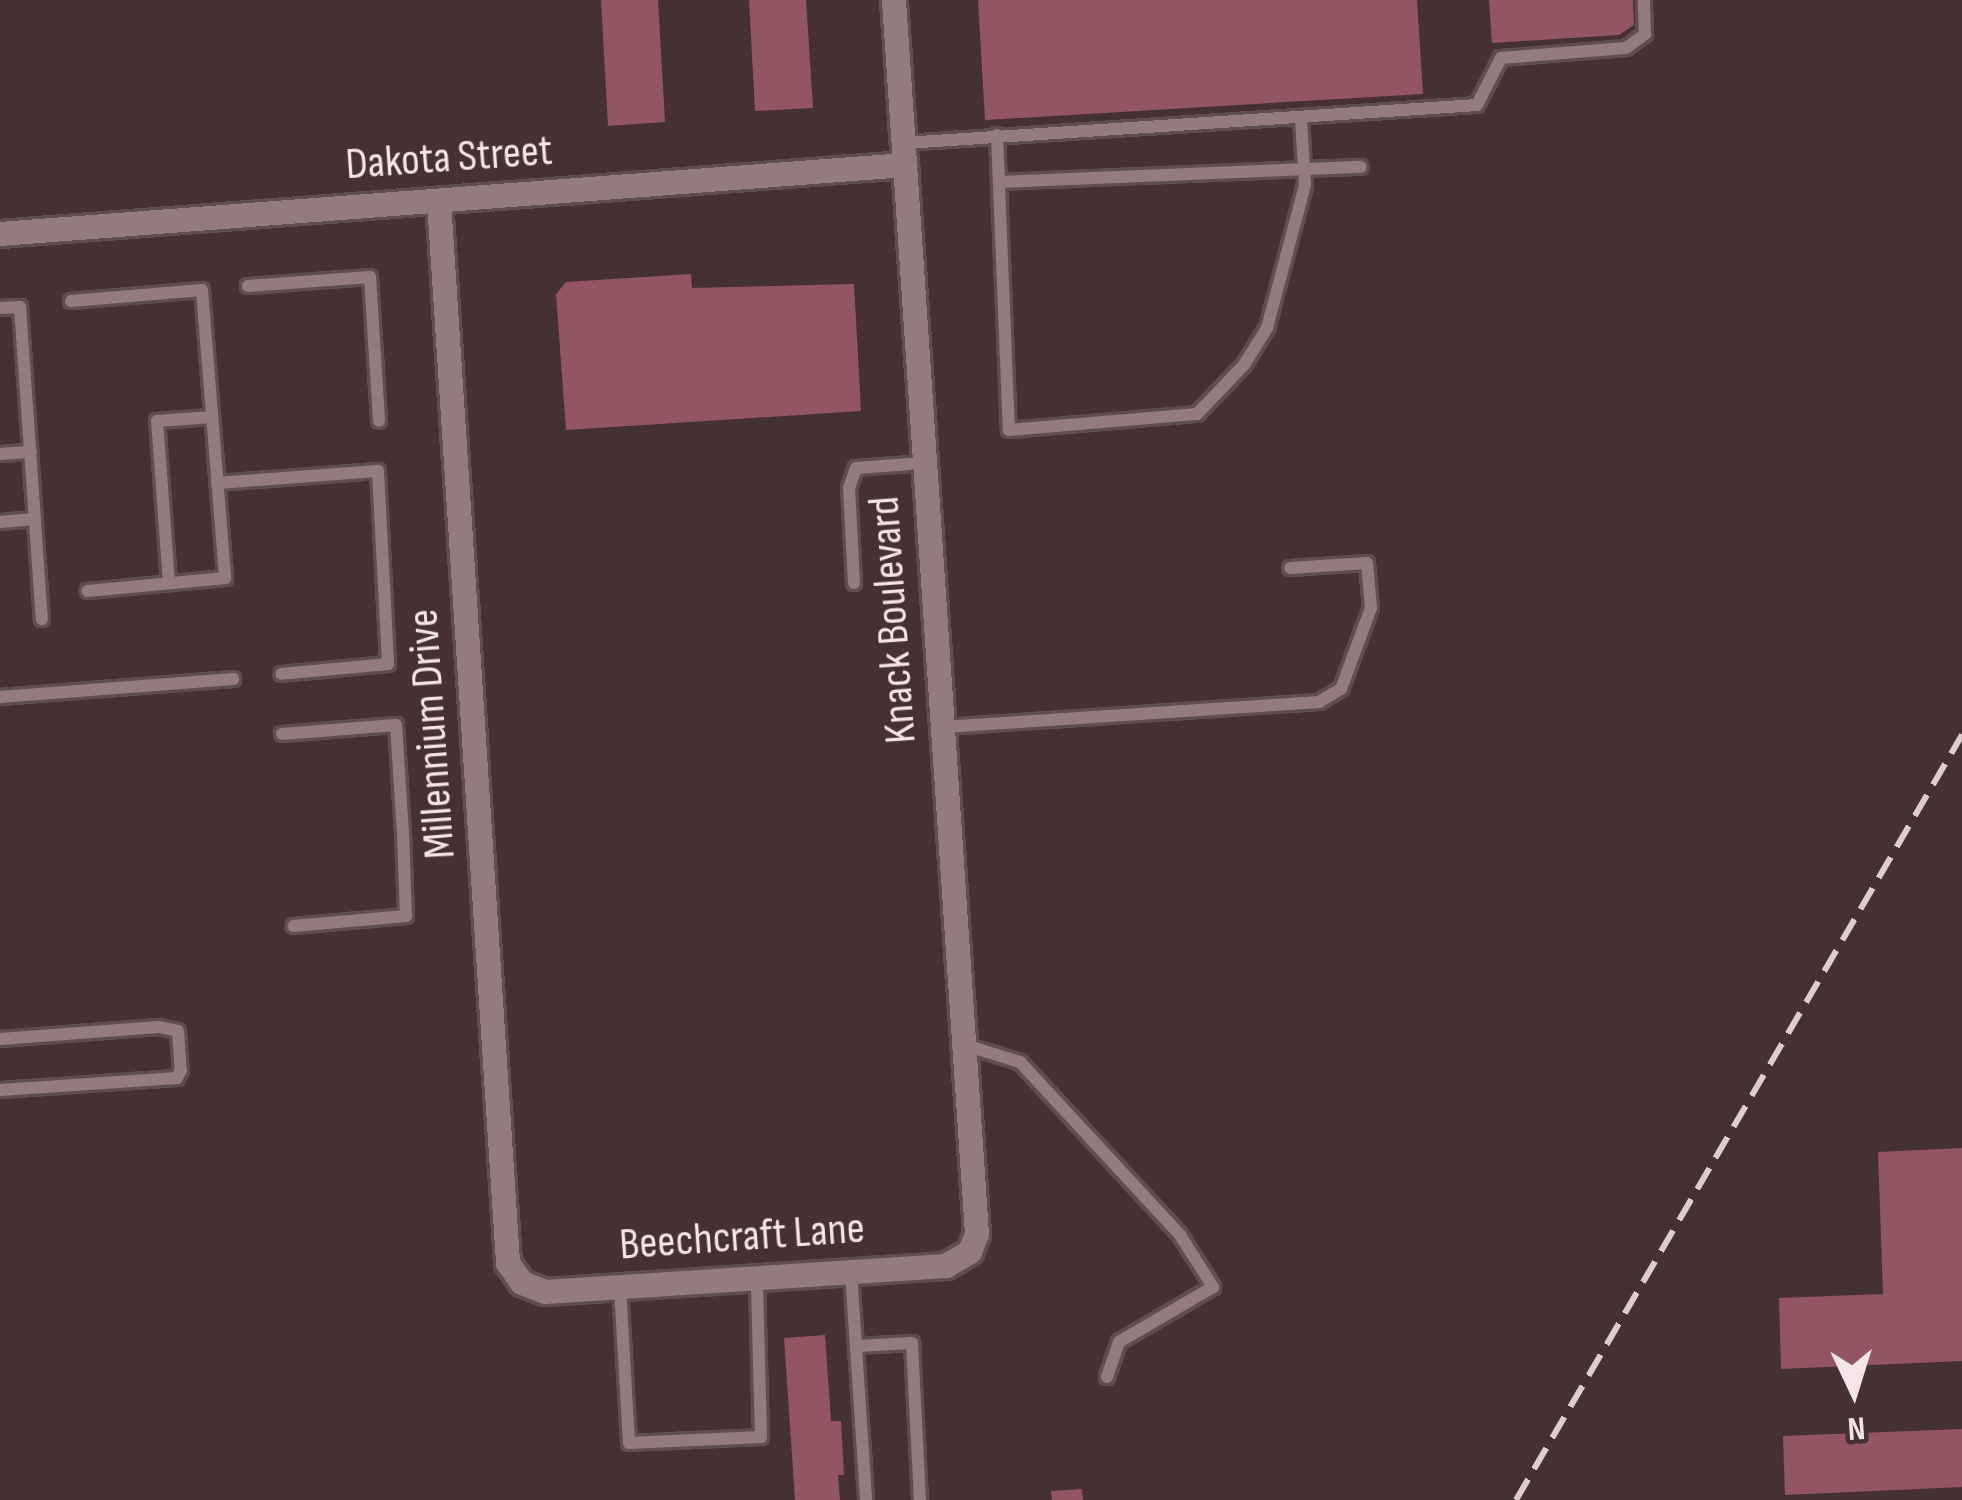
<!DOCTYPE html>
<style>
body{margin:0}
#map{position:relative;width:1962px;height:1500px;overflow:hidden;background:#453034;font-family:"Sofia Sans Condensed",sans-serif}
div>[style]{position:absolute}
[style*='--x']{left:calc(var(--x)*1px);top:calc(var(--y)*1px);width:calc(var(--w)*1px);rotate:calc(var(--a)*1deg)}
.building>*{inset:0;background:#935561}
.roads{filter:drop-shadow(3px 0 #5f4e51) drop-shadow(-3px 0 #5f4e51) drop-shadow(0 3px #5f4e51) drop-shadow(0 -3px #5f4e51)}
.service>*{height:12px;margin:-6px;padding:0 6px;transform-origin:6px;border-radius:6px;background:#947b7f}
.minor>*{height:24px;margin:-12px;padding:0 12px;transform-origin:12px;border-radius:12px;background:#947b7f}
.rail>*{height:6px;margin-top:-3px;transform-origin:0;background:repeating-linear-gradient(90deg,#dccdcf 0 24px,transparent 0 36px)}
span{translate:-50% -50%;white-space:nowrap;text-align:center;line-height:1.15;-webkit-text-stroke:9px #453034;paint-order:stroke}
.street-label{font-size:45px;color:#f4e6e8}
.north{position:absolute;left:1794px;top:1332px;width:120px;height:120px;-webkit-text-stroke:9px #453034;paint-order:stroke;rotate:176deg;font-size:33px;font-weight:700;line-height:48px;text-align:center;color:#f4e6e8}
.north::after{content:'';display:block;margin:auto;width:42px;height:54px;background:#f4e6e8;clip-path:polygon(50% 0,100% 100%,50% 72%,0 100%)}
</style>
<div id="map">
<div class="building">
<div style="clip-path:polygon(601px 0,658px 0,665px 122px,608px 126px)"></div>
<div style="clip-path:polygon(749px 0,806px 0,813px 108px,755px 111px)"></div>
<div style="clip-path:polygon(978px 0,1417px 0,1423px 94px,985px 120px)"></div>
<div style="clip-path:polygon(1489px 0,1633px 0,1634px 25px,1619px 35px,1492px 43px)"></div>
<div style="clip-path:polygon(691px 274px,692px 288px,854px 284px,861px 411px,566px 430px,556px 294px,566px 282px)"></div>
<div style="clip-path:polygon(1962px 1148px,1962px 1361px,1781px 1369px,1779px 1298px,1883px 1294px,1878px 1152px)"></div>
<div style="clip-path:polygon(825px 1335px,831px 1421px,841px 1421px,844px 1475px,838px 1475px,840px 1500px,795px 1500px,784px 1338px)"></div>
<div style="clip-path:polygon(1962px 1429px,1962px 1487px,1785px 1495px,1783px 1436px)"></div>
<div style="clip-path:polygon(1082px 1489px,1083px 1500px,1052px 1500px,1051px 1491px)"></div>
</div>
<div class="roads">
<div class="service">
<div style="--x:997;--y:135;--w:295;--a:87.7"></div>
<div style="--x:1009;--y:430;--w:189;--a:-4.9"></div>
<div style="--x:1197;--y:414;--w:68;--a:-46.2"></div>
<div style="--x:1244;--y:365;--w:44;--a:-58.1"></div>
<div style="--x:1267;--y:328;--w:148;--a:-75.1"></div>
<div style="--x:1305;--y:185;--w:66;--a:-93.5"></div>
<div style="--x:905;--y:143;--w:573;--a:-3.8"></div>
<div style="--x:1477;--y:105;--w:53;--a:-62.9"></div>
<div style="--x:1501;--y:58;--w:125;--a:-4.6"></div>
<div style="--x:1626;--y:48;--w:24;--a:-36"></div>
<div style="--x:1645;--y:34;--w:34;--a:-92"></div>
<div style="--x:999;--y:182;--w:362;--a:-2.4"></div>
<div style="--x:248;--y:286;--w:122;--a:-4.2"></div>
<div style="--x:370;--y:277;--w:144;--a:86.4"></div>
<div style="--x:71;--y:301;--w:131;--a:-4.8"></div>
<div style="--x:202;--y:290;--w:289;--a:85.4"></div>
<div style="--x:225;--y:578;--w:138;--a:174.6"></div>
<div style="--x:0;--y:308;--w:20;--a:-3"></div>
<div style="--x:20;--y:307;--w:313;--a:86"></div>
<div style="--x:0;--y:454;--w:31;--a:-4"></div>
<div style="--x:217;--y:483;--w:161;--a:-4.3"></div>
<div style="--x:378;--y:471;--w:193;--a:87"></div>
<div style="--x:388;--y:664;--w:107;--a:174.7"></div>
<div style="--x:0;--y:522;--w:35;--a:-5"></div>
<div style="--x:169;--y:583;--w:162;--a:-94.2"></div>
<div style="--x:157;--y:421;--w:55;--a:-4.2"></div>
<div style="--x:854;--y:583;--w:95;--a:-93"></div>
<div style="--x:849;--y:488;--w:21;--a:-71"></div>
<div style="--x:856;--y:468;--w:68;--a:-4.2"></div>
<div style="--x:0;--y:697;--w:234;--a:-4.4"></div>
<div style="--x:944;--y:727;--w:376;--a:-3.8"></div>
<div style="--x:1319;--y:702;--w:26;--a:-31"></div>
<div style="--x:1341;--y:689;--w:86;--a:-69.7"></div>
<div style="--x:1371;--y:608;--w:45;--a:-95.1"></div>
<div style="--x:1367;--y:563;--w:77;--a:176.3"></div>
<div style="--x:282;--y:734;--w:114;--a:-4.5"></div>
<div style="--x:396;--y:725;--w:107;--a:86.3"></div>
<div style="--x:403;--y:832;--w:84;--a:88"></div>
<div style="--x:406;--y:916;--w:113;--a:174.9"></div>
<div style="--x:0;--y:1039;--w:159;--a:-4.3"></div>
<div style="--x:159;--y:1027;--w:19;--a:12"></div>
<div style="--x:178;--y:1031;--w:39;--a:86"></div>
<div style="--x:181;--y:1070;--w:9;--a:117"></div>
<div style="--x:177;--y:1078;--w:177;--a:176.1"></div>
<div style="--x:965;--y:1045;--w:58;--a:17.2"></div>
<div style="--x:1020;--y:1062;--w:236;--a:47.2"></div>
<div style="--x:1180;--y:1235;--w:62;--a:57.6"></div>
<div style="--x:1213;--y:1287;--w:109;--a:149.7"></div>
<div style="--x:1119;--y:1342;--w:37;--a:109"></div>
<div style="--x:851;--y:1272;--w:228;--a:86.2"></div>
<div style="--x:620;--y:1287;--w:156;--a:86.7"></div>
<div style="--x:629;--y:1443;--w:132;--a:-2.6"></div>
<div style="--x:761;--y:1437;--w:158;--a:-91.5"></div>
<div style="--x:858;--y:1346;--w:54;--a:-3.2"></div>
<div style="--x:912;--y:1343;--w:157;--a:87.1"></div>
</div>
<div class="minor">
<div style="--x:439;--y:201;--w:1064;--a:86.28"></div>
<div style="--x:508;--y:1263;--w:24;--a:55"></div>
<div style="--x:522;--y:1283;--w:25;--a:21"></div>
<div style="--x:545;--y:1292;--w:402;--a:-3.7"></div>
<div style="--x:946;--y:1266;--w:28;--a:-30"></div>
<div style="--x:970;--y:1252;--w:19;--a:-69"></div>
<div style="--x:977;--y:1234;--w:1237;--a:-93.85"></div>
<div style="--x:0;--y:234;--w:908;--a:-4.36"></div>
</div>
</div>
<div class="rail">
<div style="--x:1516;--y:1500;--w:886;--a:-59.76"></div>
</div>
<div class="street-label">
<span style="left:449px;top:158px;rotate:-4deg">Dakota Street</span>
<span style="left:893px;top:620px;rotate:-94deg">Knack Boulevard</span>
<span style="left:432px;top:734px;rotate:-94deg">Millennium Drive</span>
<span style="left:742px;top:1237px;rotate:-4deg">Beechcraft Lane</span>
</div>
<div class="north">N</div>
</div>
